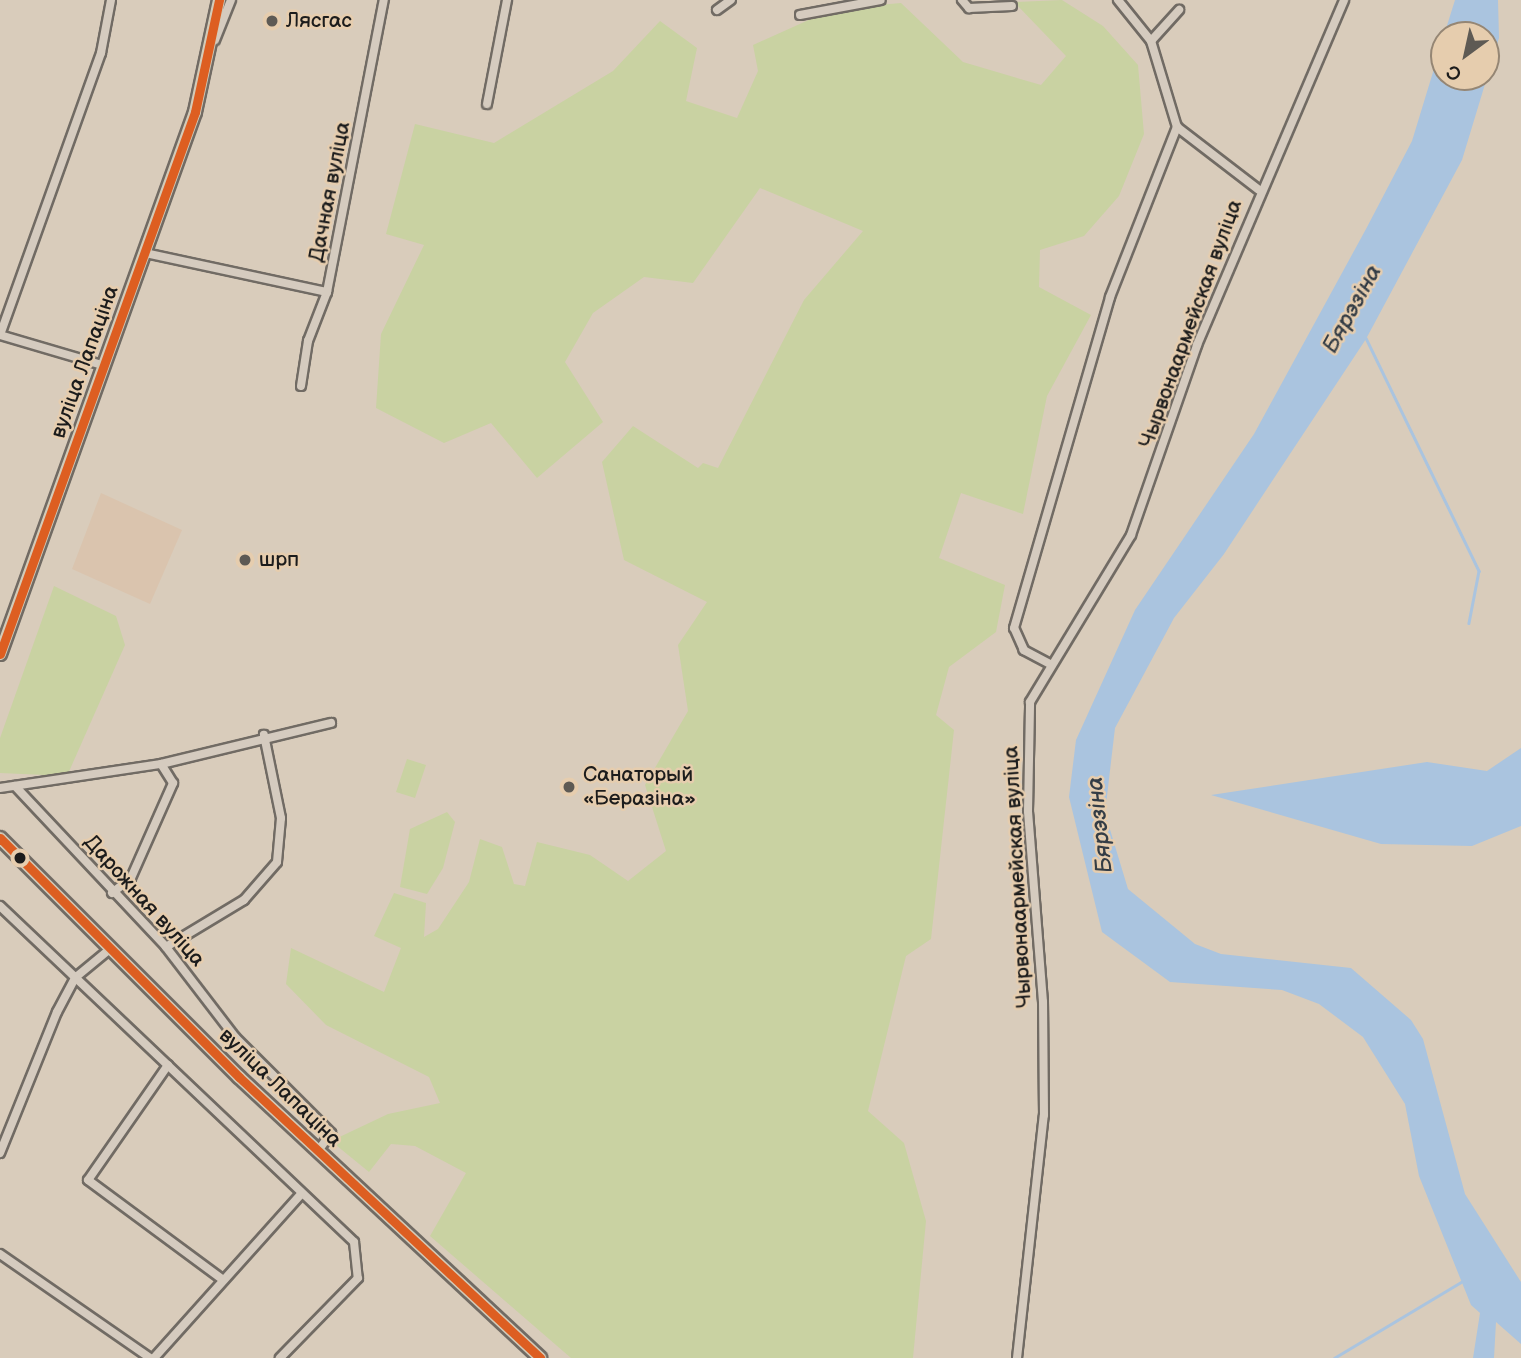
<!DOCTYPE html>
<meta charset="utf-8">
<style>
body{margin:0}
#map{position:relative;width:1521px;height:1358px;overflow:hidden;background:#d9ccbb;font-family:"Balsamiq Sans",sans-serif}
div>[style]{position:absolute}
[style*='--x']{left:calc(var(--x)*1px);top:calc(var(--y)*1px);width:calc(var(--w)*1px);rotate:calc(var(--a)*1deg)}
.built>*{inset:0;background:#dac4ae}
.green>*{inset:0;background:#c9d2a2}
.water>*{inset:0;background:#aac4df}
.stream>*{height:2.5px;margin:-1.25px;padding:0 1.25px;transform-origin:1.25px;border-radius:1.25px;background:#aac4df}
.roads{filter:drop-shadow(2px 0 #716b64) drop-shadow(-2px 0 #716b64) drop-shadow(0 2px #716b64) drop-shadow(0 -2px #716b64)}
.street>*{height:8px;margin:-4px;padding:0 4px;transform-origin:4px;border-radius:4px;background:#d5cbbf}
.primary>*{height:12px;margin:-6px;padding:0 6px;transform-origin:6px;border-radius:6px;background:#d4cbb8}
.bus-1>*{height:9px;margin:-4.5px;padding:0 4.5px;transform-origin:4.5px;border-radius:4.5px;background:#dd5e21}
.dots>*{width:19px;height:19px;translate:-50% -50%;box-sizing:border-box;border:4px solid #e6cdae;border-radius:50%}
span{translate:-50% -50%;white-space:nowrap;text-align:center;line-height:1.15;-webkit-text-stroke:5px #e6cdae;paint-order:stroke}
.poi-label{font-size:21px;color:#1c1c1c}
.left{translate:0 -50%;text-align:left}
.street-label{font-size:21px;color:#1c1c1c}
.water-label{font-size:23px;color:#343d46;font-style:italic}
.north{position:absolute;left:1430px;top:21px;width:70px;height:70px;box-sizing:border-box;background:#e6cdae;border:2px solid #958674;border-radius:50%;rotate:213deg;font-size:19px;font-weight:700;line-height:28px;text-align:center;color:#1c1c1c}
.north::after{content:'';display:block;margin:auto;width:24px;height:32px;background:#5e5a54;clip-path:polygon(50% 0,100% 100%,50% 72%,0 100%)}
</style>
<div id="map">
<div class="built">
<div style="clip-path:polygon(101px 493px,182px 530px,150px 604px,72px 569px)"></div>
</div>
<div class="green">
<div style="clip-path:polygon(1062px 0,1103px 26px,1138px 65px,1144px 134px,1119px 196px,1084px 236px,1040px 250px,1039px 287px,1091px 315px,1047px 396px,1023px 514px,961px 493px,939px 558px,1005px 585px,996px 632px,949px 667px,936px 715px,954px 730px,931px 939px,906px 956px,868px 1111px,904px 1143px,926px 1221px,913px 1358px,571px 1358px,430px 1236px,466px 1173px,415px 1146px,391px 1144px,369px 1172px,331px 1141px,388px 1114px,440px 1103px,429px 1077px,326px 1025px,286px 984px,291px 948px,384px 992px,401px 948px,374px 936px,394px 893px,426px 903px,424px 937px,438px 929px,469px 882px,480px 839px,502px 847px,514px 884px,525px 886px,537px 842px,590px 855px,628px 881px,666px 851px,645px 785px,688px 711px,678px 645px,707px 602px,624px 560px,602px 462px,633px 426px,698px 468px,703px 463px,718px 468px,804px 300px,863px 231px,760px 188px,693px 283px,644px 277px,593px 313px,565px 362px,603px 422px,537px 478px,491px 423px,444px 443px,376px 408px,381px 334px,424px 245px,386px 234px,415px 124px,494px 143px,613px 71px,660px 21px,697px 48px,686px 101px,737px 118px,758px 71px,753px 45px,833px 9px,901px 3px,963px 62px,1041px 85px,1066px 56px,1014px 2px)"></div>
<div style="clip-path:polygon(54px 586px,116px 616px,125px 645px,67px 776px,0 773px,0 738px)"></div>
<div style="clip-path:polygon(407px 759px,426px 765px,415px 798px,396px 792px)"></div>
<div style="clip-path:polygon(447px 812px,455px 822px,443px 868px,427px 894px,400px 887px,410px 829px)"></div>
</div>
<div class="water">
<div style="clip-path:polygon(1455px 0,1498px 0,1499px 38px,1462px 160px,1366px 339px,1224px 554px,1174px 618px,1115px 728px,1105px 813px,1128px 889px,1195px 944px,1221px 954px,1351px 968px,1411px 1020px,1423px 1039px,1465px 1194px,1521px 1282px,1521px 1344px,1496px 1322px,1494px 1358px,1473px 1358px,1480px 1313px,1471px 1305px,1419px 1176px,1405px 1104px,1363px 1037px,1319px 1004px,1282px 990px,1170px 982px,1102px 932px,1069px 797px,1076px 740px,1135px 610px,1254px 434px,1366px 229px,1412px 141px,1444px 36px,1444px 77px,1486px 77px,1486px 35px,1444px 35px)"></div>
<div style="clip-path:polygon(1521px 748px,1521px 826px,1472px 846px,1381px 844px,1211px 795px,1427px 762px,1487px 771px)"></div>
</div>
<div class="stream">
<div style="--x:1366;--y:338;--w:259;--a:64.1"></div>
<div style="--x:1479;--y:571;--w:53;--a:100.9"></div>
<div style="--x:1334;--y:1358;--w:148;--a:-30.9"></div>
</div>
<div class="roads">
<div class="street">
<div style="--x:962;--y:0;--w:11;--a:49"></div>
<div style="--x:969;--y:8;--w:43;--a:-2.7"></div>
<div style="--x:1118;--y:0;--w:53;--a:51.2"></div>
<div style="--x:1151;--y:41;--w:90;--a:73.2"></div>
<div style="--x:1177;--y:127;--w:103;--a:37.5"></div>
<div style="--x:717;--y:10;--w:17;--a:-36"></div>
<div style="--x:800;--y:15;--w:82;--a:-10.5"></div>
<div style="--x:215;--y:40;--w:43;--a:-68.2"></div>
<div style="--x:1151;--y:41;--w:42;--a:-47.9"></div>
<div style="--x:487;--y:104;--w:106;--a:-79.1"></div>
<div style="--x:145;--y:253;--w:186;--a:12.1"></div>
<div style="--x:0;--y:335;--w:300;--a:-70.3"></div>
<div style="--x:101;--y:53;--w:54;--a:-79.3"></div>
<div style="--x:0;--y:335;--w:109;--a:16.4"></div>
<div style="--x:301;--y:386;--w:46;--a:-81.2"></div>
<div style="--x:308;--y:341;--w:53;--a:-68.8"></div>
<div style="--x:327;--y:292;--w:298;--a:-79"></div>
<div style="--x:1050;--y:664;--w:30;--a:-152"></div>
<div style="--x:1024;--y:650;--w:24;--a:-114"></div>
<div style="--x:1014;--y:628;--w:345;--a:-73.8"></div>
<div style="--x:1110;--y:297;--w:183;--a:-68.5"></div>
<div style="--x:15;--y:786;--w:221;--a:46.8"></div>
<div style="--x:166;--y:947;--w:113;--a:52.5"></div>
<div style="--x:235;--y:1037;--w:136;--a:45"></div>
<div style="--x:331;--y:1133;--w:22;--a:126"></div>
<div style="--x:0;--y:788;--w:163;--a:-8.5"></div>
<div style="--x:161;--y:764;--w:175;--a:-13.6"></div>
<div style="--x:112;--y:893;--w:24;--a:-38"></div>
<div style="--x:131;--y:878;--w:104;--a:-66.1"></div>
<div style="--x:173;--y:783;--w:22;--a:-122"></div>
<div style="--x:0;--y:906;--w:488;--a:43.5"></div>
<div style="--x:354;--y:1242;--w:36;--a:84"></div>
<div style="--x:358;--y:1278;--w:112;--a:134.3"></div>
<div style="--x:166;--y:947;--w:91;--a:-31.1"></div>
<div style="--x:244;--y:900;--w:50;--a:-49"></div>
<div style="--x:277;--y:862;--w:44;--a:-84.8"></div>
<div style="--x:281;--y:818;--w:85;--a:-101.6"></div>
<div style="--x:168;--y:1065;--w:140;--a:124.8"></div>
<div style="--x:88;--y:1180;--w:167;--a:36.5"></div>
<div style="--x:0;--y:1153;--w:152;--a:-68"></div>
<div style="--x:57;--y:1012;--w:40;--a:-62"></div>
<div style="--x:76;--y:977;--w:44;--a:-39.5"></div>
<div style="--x:0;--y:1254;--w:183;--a:34.7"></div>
<div style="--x:154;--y:1358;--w:220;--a:-48.1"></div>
<div style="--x:1017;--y:1358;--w:244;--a:-83.7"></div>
<div style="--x:1044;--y:1115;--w:113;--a:-90.5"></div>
<div style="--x:1043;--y:1002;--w:192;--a:-94.5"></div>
<div style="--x:1028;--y:811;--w:109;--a:-88.9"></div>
<div style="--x:1030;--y:702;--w:195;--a:-58.8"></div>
<div style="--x:1131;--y:535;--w:201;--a:-70.8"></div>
<div style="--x:1197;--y:345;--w:375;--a:-66.9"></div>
</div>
<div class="primary">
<div style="--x:0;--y:654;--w:576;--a:-70.21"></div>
<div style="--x:195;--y:112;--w:115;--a:-77.9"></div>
<div style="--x:0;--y:838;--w:338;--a:45"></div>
<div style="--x:239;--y:1077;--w:412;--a:43"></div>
</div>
</div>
<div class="bus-1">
<div style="--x:0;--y:654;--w:576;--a:-70.21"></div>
<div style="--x:195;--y:112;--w:115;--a:-77.9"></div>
<div style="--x:0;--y:838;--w:338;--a:45"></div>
<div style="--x:239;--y:1077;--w:412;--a:43"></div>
</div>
<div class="dots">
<div style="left:272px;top:21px;background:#5e5a54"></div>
<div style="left:245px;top:560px;background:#5e5a54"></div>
<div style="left:569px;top:787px;background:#5e5a54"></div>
<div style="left:20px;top:858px;background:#1c1c1c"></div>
</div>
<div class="poi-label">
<span class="left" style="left:286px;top:21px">Лясгас</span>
<span class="left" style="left:259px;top:560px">шрп</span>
<span class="left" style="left:583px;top:787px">Санаторый<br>«Беразіна»</span>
</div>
<div class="street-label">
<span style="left:330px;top:192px;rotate:-79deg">Дачная вуліца</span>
<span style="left:1191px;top:324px;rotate:-70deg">Чырвонаармейская вуліца</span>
<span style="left:85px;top:362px;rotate:-70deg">вуліца Лапаціна</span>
<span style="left:1018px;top:877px;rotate:-93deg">Чырвонаармейская вуліца</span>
<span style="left:144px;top:901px;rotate:48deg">Дарожная вуліца</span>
<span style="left:280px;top:1088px;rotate:44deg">вуліца Лапаціна</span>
</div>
<div class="water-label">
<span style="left:1352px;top:309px;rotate:-61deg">Бярэзіна</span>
<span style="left:1100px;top:825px;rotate:-96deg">Бярэзіна</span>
</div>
<div class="north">С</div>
</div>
